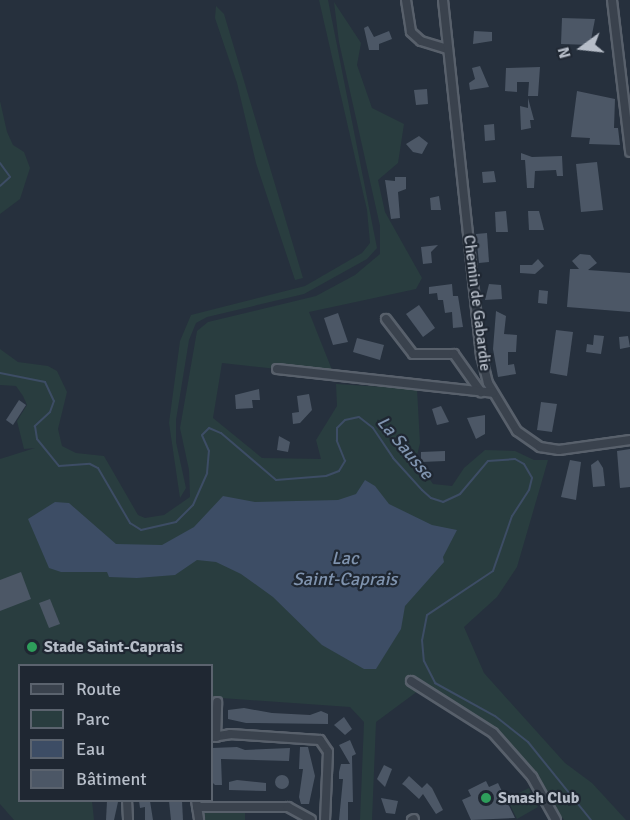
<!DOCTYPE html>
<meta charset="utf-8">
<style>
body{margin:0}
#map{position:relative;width:630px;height:820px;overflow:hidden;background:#26303d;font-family:Signika,sans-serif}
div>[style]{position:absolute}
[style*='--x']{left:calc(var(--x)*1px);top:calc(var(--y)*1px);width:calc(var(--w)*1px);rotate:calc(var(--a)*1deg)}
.green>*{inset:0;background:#293d3f}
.water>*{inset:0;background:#3d4d65}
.stream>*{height:2px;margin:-1px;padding:0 1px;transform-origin:1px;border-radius:1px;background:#3d4d65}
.building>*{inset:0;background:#4c5766}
.round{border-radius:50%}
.roads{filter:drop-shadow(2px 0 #58606b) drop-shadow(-2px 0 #58606b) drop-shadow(0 2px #58606b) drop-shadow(0 -2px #58606b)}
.minor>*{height:8px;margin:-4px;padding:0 4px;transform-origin:4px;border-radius:4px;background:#3a424d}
.dots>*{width:16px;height:16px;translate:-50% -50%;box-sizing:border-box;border:3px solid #1f2732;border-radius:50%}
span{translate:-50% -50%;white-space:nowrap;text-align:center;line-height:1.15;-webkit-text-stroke:4.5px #1f2732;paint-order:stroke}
.street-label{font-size:16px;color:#b6bdc8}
.poi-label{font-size:16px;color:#b6bdc8;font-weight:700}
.left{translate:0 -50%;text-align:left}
.water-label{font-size:18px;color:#7f93ae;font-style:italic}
.legend{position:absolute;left:18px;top:664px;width:195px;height:138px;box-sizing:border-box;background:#1f2732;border:2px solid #5b636e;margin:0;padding:8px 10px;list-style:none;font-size:18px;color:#b6bdc8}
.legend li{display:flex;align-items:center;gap:12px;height:30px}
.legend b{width:30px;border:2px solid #5b636e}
.north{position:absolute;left:552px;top:18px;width:60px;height:60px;-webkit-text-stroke:4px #1f2732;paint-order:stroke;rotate:255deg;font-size:16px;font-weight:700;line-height:24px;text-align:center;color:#b6bdc8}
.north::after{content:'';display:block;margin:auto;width:21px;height:27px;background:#b6bdc8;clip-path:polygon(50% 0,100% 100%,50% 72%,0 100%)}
</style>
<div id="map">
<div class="green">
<div style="clip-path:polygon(319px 0,328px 0,377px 248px,367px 259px,304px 294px,207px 317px,196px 323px,189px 340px,176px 420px,176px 442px,186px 488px,180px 498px,169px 423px,180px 341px,191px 315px,305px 286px,362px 253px,370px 243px,367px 210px)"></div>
<div style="clip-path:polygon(334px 2px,361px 43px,357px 65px,372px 108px,404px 124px,398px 163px,378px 180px,385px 212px,422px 278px,416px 289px,309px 312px,334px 375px,222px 363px,213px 418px,262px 458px,321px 459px,316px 440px,337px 406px,336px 384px,417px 389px,420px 443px,416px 460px,433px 484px,452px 486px,464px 468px,485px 450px,515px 451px,534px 460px,548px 460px,517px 567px,497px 597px,464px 627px,484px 673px,565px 763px,592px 783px,626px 820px,564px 820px,521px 759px,490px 727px,436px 695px,426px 685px,376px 722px,372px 820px,360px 820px,364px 722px,350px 707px,221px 698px,213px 702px,212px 666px,71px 665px,20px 666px,20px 800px,92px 801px,94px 820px,14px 820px,0 804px,0 459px,35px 448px,24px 449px,17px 421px,27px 405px,23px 396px,16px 386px,0 385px,0 349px,18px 362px,48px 366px,57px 371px,67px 392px,58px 429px,62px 446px,76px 453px,104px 456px,138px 515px,145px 518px,164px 515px,190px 497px,189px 470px,180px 428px,197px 331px,208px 322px,316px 296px,355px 275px,380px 254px,380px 226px,339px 42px)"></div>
<div style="clip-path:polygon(216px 6px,224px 14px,303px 278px,295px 280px,256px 163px,237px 83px,215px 18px)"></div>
<div style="clip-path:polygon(0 101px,7px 132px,13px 145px,24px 152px,30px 168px,20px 199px,0 214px)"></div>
<div style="clip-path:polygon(529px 788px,538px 807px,517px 819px,507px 799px)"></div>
<div style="clip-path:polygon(202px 810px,245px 810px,245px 820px,202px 820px)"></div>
</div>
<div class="water">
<div style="clip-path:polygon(365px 480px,375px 486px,389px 504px,432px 525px,457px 530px,443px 557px,444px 562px,405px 606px,401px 629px,376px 669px,364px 669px,322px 645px,273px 597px,241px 574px,216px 562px,197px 560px,175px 575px,137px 578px,109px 577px,107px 572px,61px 572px,49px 568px,28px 519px,55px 502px,69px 503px,116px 544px,162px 545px,194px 527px,223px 496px,255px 502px,338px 500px,356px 494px)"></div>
</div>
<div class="stream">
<div style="--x:0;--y:163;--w:17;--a:54"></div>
<div style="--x:10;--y:177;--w:13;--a:138"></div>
<div style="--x:0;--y:373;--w:46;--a:11.3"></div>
<div style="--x:45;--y:382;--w:21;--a:65"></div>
<div style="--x:54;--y:401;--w:12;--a:110"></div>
<div style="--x:50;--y:412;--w:21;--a:137"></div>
<div style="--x:35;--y:426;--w:13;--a:81"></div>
<div style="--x:37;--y:439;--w:35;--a:51"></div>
<div style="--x:59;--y:466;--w:31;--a:-4"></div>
<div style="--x:90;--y:464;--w:9;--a:27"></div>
<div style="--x:98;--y:468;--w:64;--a:59.8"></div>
<div style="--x:130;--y:523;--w:13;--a:32"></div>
<div style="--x:141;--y:530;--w:36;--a:-13"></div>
<div style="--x:176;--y:522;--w:24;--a:-45"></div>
<div style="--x:193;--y:505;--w:35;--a:-66"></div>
<div style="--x:207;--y:473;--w:22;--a:-85"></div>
<div style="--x:209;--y:451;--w:17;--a:-114"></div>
<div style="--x:202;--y:435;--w:10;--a:-45"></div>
<div style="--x:209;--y:428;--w:13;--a:23"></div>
<div style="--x:221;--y:433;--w:72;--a:40.5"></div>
<div style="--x:276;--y:480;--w:50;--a:-4.6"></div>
<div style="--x:326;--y:476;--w:14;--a:-21"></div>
<div style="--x:339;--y:471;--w:12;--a:-59"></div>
<div style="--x:345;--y:461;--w:22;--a:-112"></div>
<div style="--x:337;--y:441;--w:13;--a:-90"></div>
<div style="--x:337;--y:428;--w:11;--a:-45"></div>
<div style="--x:345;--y:420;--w:14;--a:-12"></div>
<div style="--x:359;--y:417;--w:18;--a:38"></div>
<div style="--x:373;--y:428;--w:36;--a:56"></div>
<div style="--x:393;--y:458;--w:43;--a:47.8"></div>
<div style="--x:422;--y:490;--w:12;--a:42"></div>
<div style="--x:431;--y:498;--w:13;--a:18"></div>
<div style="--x:443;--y:502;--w:19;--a:-25"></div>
<div style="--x:460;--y:494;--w:43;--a:-49.7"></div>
<div style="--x:488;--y:461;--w:27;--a:-4"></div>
<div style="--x:515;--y:459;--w:10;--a:29"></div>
<div style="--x:524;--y:464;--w:16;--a:60"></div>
<div style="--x:532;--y:478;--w:12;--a:104"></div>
<div style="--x:529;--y:490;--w:31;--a:123"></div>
<div style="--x:512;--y:516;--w:58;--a:109.1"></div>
<div style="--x:493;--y:571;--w:79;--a:146.3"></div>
<div style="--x:427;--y:615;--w:25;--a:101"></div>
<div style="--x:422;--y:640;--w:21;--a:85"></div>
<div style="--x:424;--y:661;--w:25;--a:63"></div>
<div style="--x:435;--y:683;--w:68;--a:28.8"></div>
<div style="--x:495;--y:716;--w:42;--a:38.2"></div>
<div style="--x:528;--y:742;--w:100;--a:51.1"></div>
</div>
<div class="building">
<div style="clip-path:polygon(562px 18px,595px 19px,590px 45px,561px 44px)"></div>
<div style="clip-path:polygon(368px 26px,374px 37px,389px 31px,392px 39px,379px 44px,379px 50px,369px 50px,364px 28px)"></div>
<div style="clip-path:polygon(474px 31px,492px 32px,492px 41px,473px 44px)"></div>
<div style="clip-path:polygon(480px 66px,489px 87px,470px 90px,469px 83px,475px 79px,472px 68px)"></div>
<div style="clip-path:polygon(540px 67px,538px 96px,528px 96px,529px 82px,517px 82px,517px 92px,505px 91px,506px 68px)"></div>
<div style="clip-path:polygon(427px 89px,428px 104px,416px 105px,414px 90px)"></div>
<div style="clip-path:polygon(577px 91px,615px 99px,614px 128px,618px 128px,620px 145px,589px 144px,590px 138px,571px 137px)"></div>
<div style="clip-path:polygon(528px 98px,534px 120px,530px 120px,531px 128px,521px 130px,520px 106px,528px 108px)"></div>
<div style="clip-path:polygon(494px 124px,495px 140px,485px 141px,484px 125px)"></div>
<div style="clip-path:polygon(419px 136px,428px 143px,422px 154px,413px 152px,406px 144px)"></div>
<div style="clip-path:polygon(521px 153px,532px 157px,562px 156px,563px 176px,557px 176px,556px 170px,535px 171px,534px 188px,527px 188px,525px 160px,521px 160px)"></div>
<div style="clip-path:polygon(597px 162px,603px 210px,581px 212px,576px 164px)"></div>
<div style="clip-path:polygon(494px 171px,496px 182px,483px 183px,482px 172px)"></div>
<div style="clip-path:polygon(395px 177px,406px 177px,406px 189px,398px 192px,400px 218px,391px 219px,385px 180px,395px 181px)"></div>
<div style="clip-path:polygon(439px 196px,441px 210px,431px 210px,430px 198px)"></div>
<div style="clip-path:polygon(506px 211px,508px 232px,496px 232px,495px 212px)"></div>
<div style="clip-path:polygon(528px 211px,539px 211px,544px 230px,529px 230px)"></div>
<div style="clip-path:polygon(487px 233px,489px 262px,479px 263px,476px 234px)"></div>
<div style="clip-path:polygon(438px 245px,431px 252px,432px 263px,423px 264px,421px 247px)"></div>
<div style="clip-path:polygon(580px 254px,590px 255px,597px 263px,588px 270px,630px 273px,630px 312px,567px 307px,570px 269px,579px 269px,572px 261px)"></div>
<div style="clip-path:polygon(538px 259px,544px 266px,535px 274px,520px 273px,520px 265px,532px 265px)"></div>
<div style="clip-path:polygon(452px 284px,453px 296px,458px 296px,463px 327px,453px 328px,452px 312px,445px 313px,443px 300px,438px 300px,437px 293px,429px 294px,429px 287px)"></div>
<div style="clip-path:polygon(489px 284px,501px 285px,502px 299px,485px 300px)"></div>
<div style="clip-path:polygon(539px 290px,548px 291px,547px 304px,538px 303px)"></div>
<div style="clip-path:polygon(419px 305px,435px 328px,423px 337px,406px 314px)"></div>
<div style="clip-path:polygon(496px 311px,506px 316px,504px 334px,517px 335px,516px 352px,508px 352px,508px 365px,514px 364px,516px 374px,498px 377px,493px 349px)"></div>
<div style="clip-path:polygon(338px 313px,348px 342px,333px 345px,324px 318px)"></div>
<div style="clip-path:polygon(556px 330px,573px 332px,567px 376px,550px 373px)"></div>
<div style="clip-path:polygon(594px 335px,604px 336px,601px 354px,586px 352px,587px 344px,593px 345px)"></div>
<div style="clip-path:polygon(628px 336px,630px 347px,620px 349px,619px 337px)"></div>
<div style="clip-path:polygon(357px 338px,384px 345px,380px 360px,353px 352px)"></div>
<div style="clip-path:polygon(259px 389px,260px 400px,252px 400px,253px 408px,236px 409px,235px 395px)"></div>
<div style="clip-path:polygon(309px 394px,312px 410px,300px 423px,293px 424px,292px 413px,299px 412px,297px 396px)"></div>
<div style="clip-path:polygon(19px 400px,26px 405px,13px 425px,6px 420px)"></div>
<div style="clip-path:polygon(541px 402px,557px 404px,552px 432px,537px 430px)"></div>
<div style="clip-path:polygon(441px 406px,449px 422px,437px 425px,432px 409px)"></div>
<div style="clip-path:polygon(485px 415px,485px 434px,476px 439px,467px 418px)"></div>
<div style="clip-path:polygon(279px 436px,290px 442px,288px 452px,277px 450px)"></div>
<div style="clip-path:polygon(630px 449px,630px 487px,620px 488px,617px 451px)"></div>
<div style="clip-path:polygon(445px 451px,445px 461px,421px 462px,421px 452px)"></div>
<div style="clip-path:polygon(570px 460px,581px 462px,576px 500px,561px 497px)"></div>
<div style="clip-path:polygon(598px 460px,603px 468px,605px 486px,593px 487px,591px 465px)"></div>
<div style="clip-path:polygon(21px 572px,31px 599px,0 611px,0 580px)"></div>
<div style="clip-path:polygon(50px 599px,60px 624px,49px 628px,39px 603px)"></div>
<div style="clip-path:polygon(244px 708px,272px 713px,310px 715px,321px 711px,328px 714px,328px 724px,246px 723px,228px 719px,228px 710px)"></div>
<div style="clip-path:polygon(344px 717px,352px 729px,345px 735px,334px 725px)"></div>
<div style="clip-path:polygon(350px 740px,356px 754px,352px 756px,353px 802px,348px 802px,348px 820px,339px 820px,343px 779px,339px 779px,339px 772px,341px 764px,350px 764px,339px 745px)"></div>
<div style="clip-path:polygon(237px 747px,245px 750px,290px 748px,289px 761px,221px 759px,222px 785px,215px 785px,212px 782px,212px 748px)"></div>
<div style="clip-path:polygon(300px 747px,308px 747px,315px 776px,309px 804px,301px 804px,299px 797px,303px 769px,299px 769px)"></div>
<div style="clip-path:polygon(384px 765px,392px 769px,385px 787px,377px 779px)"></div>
<div class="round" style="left:275px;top:775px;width:14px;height:14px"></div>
<div style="clip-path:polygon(409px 776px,422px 788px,427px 783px,432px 788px,443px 810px,436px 814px,423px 794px,419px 799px,405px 786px,402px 784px)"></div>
<div style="clip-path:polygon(237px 780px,266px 783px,266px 791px,229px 790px,229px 782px)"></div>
<div style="clip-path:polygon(486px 781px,489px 787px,498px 783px,515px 818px,471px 820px,462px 800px,471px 796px,468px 790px)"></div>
<div style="clip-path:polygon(381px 798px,398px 801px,395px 814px,386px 813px)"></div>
<div style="clip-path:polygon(107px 801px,118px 802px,114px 820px,106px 820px)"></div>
<div style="clip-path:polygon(139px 801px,150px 801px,153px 820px,145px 820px,145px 807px,140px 808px)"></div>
<div style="clip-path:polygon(169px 801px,182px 801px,183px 820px,171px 820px)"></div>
</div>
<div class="roads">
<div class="minor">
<div style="--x:406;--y:0;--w:32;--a:81"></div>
<div style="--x:411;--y:32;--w:13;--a:42"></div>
<div style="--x:421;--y:41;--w:28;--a:17"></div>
<div style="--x:443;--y:0;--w:357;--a:83.9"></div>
<div style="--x:481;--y:355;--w:29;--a:76"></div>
<div style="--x:488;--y:383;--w:56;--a:58.9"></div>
<div style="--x:517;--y:431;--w:28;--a:35"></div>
<div style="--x:540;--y:447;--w:19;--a:9"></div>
<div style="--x:559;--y:450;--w:72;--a:-8"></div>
<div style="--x:612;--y:0;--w:153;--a:83.2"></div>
<div style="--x:386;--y:319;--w:44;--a:52.4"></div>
<div style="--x:413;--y:354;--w:41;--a:0"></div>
<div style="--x:454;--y:354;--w:47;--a:54.6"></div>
<div style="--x:277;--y:369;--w:217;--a:6.3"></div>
<div style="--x:411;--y:681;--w:97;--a:32.4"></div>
<div style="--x:493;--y:733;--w:59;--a:48.4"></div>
<div style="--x:532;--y:777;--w:49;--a:60.8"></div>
<div style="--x:212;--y:737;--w:18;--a:-9"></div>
<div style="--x:230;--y:734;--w:90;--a:3.8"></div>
<div style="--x:320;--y:740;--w:14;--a:56"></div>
<div style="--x:328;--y:752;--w:68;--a:92.5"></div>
<div style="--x:216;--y:737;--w:35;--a:-88"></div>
<div style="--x:127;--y:800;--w:20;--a:87"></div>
<div style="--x:196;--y:800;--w:20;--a:81"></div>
<div style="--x:197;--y:807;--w:91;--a:0"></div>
<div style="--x:288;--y:807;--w:26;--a:29"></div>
<div style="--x:412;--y:820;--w:2;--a:-27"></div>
</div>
</div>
<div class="dots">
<div style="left:32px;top:647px;background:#2e9e5b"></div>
<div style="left:486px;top:798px;background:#2e9e5b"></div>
</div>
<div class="street-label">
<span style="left:477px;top:303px;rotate:83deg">Chemin de Gabardie</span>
</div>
<div class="poi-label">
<span class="left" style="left:44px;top:647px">Stade Saint-Caprais</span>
<span class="left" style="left:498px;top:798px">Smash Club</span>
</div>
<div class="water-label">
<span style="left:405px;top:448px;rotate:50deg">La Sausse</span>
<span style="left:345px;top:569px">Lac<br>Saint-Caprais</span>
</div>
<ul class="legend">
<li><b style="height:8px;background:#3a424d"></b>Route</li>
<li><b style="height:16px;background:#293d3f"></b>Parc</li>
<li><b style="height:16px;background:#3d4d65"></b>Eau</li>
<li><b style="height:16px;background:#4c5766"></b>Bâtiment</li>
</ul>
<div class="north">N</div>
</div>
